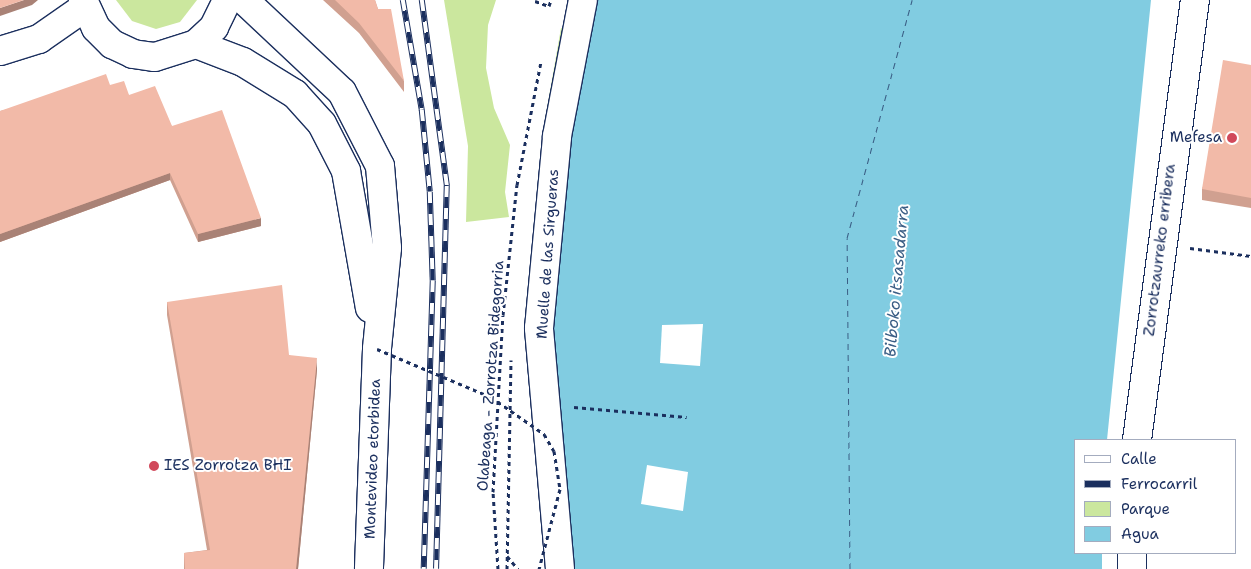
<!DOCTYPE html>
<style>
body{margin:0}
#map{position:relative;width:1251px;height:569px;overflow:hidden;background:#fff;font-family:"Shantell Sans",sans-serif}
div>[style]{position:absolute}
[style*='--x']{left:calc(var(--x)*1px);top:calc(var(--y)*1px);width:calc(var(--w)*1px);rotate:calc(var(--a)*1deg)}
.green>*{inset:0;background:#cbe79e}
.water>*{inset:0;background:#81cce1}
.pier>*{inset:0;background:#fff}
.ferry>*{height:1px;margin-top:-0.5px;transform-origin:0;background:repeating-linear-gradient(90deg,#3a5e85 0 6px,transparent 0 11px)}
.path>*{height:3px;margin-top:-1.5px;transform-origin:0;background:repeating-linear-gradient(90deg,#1b2f5e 0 4px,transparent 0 8px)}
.roads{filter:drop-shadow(1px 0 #1b2f5e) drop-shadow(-1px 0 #1b2f5e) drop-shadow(0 1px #1b2f5e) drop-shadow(0 -1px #1b2f5e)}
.minor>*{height:28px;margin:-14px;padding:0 14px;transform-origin:14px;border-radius:14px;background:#fff}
.major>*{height:28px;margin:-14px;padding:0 14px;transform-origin:14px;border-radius:14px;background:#fff}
.rail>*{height:5.5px;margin-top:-2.75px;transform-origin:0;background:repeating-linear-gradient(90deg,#fff 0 11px,#1b2f5e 0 22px);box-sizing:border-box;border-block:1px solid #1b2f5e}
.path-bridge>*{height:3px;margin-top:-1.5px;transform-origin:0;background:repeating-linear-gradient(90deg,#1b2f5e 0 4px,transparent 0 8px)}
.wall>*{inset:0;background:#d0a090}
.shaded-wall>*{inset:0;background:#a98276}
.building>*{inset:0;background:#f2baa8}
.dots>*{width:14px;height:14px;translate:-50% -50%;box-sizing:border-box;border:2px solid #fff;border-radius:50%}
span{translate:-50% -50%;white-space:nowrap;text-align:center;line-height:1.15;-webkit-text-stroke:4px #fff;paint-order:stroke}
.poi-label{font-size:15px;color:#1b2f5e}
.right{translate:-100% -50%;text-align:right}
.left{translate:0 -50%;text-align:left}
.street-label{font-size:15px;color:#1b2f5e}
.water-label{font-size:16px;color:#3a5e85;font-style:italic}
.legend{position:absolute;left:1074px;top:439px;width:162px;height:115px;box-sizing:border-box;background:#fff;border:1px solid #a4acbf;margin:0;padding:6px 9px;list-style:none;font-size:15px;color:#1b2f5e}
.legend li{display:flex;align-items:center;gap:10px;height:25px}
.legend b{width:25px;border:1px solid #a4acbf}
</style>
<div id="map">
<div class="green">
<div style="clip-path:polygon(116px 0,197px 0,180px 22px,156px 29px,132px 21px)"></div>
<div style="clip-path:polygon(444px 0,496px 0,488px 25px,486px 68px,494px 108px,510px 145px,505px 192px,509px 217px,466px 222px,468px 146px)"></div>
<div style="clip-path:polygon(561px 28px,569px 30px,551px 133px,543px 131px)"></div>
</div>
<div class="water">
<div style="clip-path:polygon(595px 0,1151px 0,1107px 440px,1075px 440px,1075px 553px,1102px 553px,1102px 569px,571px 569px,552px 329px,570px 118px)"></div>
</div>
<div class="pier">
<div style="clip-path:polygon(703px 324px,700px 366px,660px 363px,662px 325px)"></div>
<div style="clip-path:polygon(647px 465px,688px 472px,683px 511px,641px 504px)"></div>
</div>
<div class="ferry">
<div style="--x:850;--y:569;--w:331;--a:-90.5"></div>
<div style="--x:847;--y:238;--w:247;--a:-74.7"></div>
</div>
<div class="path">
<div style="--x:535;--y:1;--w:15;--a:20"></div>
<div style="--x:549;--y:6;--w:6;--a:-72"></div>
<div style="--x:1190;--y:248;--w:62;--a:7.5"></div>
<div style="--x:574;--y:407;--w:113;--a:5.1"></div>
<div style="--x:507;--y:556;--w:17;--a:50"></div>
<div style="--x:498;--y:569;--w:77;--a:-93.7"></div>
<div style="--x:493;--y:492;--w:177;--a:-86.8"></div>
<div style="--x:503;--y:315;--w:131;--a:-83.9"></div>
<div style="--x:517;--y:185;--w:126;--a:-79"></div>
<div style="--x:507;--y:569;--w:209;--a:-88.9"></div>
</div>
<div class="roads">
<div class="minor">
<div style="--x:0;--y:51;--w:41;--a:-17.1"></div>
<div style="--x:39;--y:39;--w:56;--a:-34.8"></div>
<div style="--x:1137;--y:440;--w:444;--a:-82.5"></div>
<div style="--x:560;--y:569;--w:242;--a:-95"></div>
<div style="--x:539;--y:328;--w:193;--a:-84.6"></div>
<div style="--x:557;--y:136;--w:138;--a:-79.2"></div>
<div style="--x:1132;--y:569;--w:16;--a:-90"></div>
</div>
<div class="major">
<div style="--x:83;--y:0;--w:31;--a:65"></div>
<div style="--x:96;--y:28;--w:23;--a:45"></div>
<div style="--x:112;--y:44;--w:23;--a:25"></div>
<div style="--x:133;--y:54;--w:22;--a:8"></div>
<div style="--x:155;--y:57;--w:43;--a:-17.6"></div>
<div style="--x:196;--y:44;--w:25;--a:-43"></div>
<div style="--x:214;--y:27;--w:30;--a:-64"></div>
<div style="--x:244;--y:0;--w:134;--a:43.2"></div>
<div style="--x:342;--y:92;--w:83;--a:62.8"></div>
<div style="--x:380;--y:166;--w:82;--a:85.1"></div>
<div style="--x:387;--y:248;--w:101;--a:95.7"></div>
<div style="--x:377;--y:349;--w:220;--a:92.1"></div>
<div style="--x:196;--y:44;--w:50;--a:21"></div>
<div style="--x:243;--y:62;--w:61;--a:31.6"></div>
<div style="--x:295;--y:94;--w:40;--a:48"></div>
<div style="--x:322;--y:124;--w:53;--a:62.9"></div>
<div style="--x:346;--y:171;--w:139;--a:80.1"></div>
</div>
</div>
<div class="rail">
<div style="--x:403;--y:0;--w:112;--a:80.2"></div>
<div style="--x:422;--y:110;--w:82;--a:84.4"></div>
<div style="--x:430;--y:192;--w:89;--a:88.1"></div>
<div style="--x:433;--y:281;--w:288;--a:91.8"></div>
<div style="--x:422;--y:0;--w:188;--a:82.3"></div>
<div style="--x:447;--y:186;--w:383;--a:91.6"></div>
</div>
<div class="path-bridge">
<div style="--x:377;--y:349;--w:124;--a:22.8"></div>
<div style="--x:491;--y:397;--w:65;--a:34.9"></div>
<div style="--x:544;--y:434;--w:20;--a:60"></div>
<div style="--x:554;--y:451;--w:38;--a:81"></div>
<div style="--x:560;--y:489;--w:83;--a:104.7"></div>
</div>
<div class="wall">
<div style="clip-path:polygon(323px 0,375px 0,378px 9px,404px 81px,404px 92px,359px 33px)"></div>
<div style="clip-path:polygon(1251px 65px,1251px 208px,1202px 200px,1202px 189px)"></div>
<div style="clip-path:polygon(110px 85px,129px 95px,172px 126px,261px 226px,198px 242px,170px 180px,0 242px,0 111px)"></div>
<div style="clip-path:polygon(167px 302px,289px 355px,317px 370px,298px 569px,184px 569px,184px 553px,207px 550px,167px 315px)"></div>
</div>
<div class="shaded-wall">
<div style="clip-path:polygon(24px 0,38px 0,32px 5px,0 16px,0 8px)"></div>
<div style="clip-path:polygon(170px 173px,170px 180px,0 242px,0 234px)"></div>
<div style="clip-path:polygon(261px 218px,261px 226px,198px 242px,198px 234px)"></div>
<div style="clip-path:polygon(317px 358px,317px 370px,298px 569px,296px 569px)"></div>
</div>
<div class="building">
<div style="clip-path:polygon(0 0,24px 0,0 8px)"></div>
<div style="clip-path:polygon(335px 0,375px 0,378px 9px,391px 9px,404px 81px,359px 23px)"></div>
<div style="clip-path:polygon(1223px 60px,1251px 65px,1251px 198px,1202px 189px)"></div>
<div style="clip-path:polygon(106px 74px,110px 85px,124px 81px,129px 95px,155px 86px,172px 126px,222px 110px,261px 218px,198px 234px,170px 173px,0 234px,0 111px)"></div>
<div style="clip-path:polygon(282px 285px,289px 355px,317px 358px,296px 569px,185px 569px,184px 553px,210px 550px,167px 302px)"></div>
</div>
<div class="dots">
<div style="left:1232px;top:138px;background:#d1495b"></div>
<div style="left:154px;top:466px;background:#d1495b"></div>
</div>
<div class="poi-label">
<span class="right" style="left:1222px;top:138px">Mefesa</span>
<span class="left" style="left:164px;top:466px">IES Zorrotza BHI</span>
</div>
<div class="street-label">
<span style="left:1160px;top:250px;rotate:-83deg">Zorrotzaurreko erribera</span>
<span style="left:548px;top:254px;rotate:-86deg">Muelle de las Sirgueras</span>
<span style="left:491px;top:376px;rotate:-86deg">Olabeaga - Zorrotza Bidegorria</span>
<span style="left:373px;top:459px;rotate:-88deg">Montevideo etorbidea</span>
</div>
<div class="water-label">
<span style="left:897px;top:281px;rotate:-85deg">Bilboko itsasadarra</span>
</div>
<ul class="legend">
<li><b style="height:6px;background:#fff"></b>Calle</li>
<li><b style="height:6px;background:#1b2f5e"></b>Ferrocarril</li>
<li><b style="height:14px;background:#cbe79e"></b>Parque</li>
<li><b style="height:14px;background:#81cce1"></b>Agua</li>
</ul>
</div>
